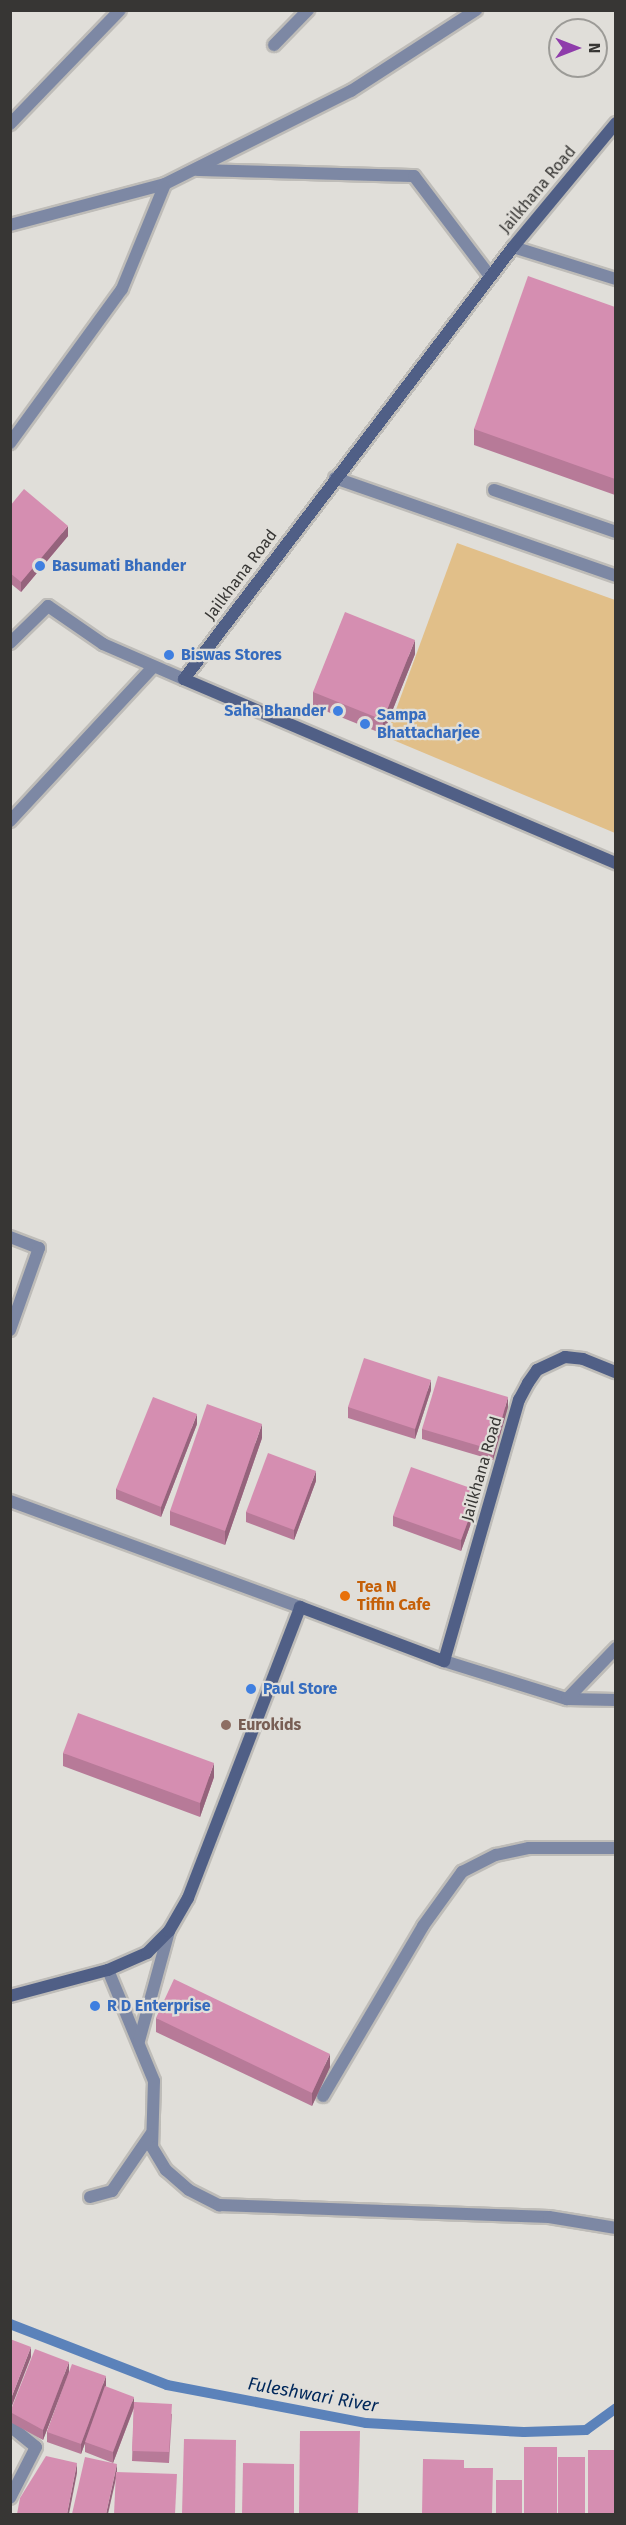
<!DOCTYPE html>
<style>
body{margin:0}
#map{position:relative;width:626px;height:2525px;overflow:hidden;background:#e0ded9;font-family:"Fira Sans",sans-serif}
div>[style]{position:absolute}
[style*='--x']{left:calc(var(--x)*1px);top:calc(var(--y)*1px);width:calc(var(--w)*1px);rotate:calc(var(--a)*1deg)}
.green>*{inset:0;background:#e1bf89}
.stream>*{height:10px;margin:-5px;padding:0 5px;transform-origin:5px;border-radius:5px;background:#5b82ba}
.roads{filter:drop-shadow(2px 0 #bebcb8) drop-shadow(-2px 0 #bebcb8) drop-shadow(0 2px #bebcb8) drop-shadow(0 -2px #bebcb8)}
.lane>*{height:12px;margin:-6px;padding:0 6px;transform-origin:6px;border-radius:6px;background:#7d88a4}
.street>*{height:12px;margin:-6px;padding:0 6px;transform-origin:6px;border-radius:6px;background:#7d88a4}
.secondary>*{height:12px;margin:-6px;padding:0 6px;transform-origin:6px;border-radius:6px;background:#505f86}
.wall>*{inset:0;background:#b77a98}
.shaded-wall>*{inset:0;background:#95637c}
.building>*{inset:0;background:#d58eb1}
.dots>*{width:16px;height:16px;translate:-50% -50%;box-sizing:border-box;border:3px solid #e0ded9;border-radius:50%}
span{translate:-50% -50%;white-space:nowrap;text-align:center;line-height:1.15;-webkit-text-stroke:4.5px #e0ded9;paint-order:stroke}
.street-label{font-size:16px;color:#373634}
.shop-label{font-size:16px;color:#366cbe;font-weight:700}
.left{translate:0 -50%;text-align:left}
.right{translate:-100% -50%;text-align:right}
.food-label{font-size:16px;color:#c56008;font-weight:700}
.education-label{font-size:16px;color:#785e54;font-weight:700}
.water-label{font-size:18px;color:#01285b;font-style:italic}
.frame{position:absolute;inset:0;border:12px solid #373634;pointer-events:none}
.north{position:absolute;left:548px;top:18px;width:60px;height:60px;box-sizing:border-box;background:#e0ded9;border:2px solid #9c9b97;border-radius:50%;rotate:90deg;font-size:16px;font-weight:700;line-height:24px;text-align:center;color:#373634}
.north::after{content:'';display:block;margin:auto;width:21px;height:27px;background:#8f3cab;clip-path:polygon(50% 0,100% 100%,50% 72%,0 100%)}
</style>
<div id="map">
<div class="green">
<div style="clip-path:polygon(457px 543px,615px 600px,615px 833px,386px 737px)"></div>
</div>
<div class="stream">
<div style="--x:10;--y:2324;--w:168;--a:21.2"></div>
<div style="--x:167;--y:2385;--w:203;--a:10.8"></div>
<div style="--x:366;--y:2423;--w:158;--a:3.3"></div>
<div style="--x:524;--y:2432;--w:62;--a:-1.8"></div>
<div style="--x:586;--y:2430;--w:37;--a:-36"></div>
</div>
<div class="roads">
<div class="lane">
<div style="--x:274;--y:45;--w:49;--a:-45.8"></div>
<div style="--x:10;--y:124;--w:158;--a:-46"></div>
<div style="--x:197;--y:170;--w:217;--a:1.6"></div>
<div style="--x:414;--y:176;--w:126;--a:52.8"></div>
<div style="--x:10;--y:225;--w:160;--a:-14.8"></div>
<div style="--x:165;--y:184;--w:208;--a:-26.6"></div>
<div style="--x:351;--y:91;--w:149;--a:-32.9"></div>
<div style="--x:513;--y:247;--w:108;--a:17.3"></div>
<div style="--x:10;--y:443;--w:190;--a:-54"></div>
<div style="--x:122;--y:289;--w:113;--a:-67.7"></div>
<div style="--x:494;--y:490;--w:129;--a:19"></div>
<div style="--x:10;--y:821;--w:210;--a:-47.1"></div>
<div style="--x:108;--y:1970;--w:120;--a:67.5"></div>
<div style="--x:154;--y:2081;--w:66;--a:91.7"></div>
<div style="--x:152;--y:2147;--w:27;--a:59"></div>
<div style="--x:166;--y:2170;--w:30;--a:41"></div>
<div style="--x:189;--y:2190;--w:34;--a:27"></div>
<div style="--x:219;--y:2205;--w:330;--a:2.1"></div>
<div style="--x:549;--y:2217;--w:68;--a:9.3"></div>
<div style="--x:139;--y:2041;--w:114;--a:-74.7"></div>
<div style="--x:90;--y:2197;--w:23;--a:-15"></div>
<div style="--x:112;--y:2191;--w:69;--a:-55.6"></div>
<div style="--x:10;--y:2426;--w:33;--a:39"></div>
<div style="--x:36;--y:2447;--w:57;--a:117"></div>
</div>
<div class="street">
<div style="--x:335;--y:478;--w:298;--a:19.2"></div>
<div style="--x:10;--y:643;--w:53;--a:-44.2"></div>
<div style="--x:48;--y:606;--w:67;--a:34.6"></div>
<div style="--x:103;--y:644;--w:88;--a:23.4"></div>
<div style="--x:10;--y:1237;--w:31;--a:21"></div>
<div style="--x:39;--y:1248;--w:87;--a:109.5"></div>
<div style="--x:10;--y:1501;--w:309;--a:20.1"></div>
<div style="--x:444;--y:1661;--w:129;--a:17.2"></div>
<div style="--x:567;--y:1699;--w:49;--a:1.2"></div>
<div style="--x:567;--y:1699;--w:71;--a:-46.1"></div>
<div style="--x:323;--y:2096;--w:197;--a:-59.5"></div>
<div style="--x:423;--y:1926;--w:67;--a:-54.2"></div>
<div style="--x:462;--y:1872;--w:38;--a:-27"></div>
<div style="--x:496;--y:1855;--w:34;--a:-12"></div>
<div style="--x:529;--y:1848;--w:87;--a:0"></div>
</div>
<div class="secondary">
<div style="--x:616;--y:123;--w:161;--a:129.7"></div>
<div style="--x:513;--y:247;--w:543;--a:127.29"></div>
<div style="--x:184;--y:679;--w:470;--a:23.1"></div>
<div style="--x:10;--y:1996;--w:101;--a:-14.9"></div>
<div style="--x:108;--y:1970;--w:43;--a:-23.6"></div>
<div style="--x:147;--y:1953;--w:31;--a:-45"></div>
<div style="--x:169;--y:1931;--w:38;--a:-60"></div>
<div style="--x:188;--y:1898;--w:312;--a:-68.9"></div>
<div style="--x:300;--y:1607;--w:154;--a:20.6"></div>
<div style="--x:444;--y:1661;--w:272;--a:-74"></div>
<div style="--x:519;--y:1400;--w:19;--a:-62"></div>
<div style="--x:528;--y:1383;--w:16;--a:-55"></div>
<div style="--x:537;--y:1370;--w:31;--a:-25"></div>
<div style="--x:565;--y:1357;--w:18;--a:6"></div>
<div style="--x:583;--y:1359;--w:35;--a:22"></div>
</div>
</div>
<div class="wall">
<div style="clip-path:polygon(615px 307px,615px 495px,474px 445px,474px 429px)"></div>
<div style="clip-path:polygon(10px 506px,68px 536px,21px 592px,10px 583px)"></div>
<div style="clip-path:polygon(415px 654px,383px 734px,313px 706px,313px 692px)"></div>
<div style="clip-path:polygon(431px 1390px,415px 1439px,348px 1418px,348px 1407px)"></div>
<div style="clip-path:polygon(508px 1407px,493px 1460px,422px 1439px,422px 1429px)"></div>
<div style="clip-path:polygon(197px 1424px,161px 1517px,116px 1499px,116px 1489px)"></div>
<div style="clip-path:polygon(262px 1438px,225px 1545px,170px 1525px,170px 1511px)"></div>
<div style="clip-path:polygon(316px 1481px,294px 1540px,246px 1522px,246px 1512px)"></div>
<div style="clip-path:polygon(479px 1501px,461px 1551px,393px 1526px,393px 1516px)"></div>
<div style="clip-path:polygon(63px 1753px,214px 1777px,200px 1817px,63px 1766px)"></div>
<div style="clip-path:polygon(156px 2018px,330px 2067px,312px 2106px,156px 2032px)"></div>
<div style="clip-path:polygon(69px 2372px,106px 2386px,99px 2405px,134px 2402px,172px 2414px,169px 2463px,132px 2461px,134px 2408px,113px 2463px,85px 2452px,85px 2443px,81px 2454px,47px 2442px,47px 2432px,67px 2378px,43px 2440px,10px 2422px,10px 2411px)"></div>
</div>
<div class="shaded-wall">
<div style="clip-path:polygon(68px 526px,68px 536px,21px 592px,21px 582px)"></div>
<div style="clip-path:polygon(415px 640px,415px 654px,383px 734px,383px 720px)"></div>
<div style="clip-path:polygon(431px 1380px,431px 1390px,415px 1439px,415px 1429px)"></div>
<div style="clip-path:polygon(508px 1397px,508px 1407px,493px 1460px,493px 1450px)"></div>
<div style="clip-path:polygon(197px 1414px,197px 1424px,161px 1517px,161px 1507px)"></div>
<div style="clip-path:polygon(262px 1424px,262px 1438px,225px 1545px,225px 1531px)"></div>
<div style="clip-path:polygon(316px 1471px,316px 1481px,294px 1540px,294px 1530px)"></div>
<div style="clip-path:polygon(479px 1491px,479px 1501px,461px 1551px,461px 1540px)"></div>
<div style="clip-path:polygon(214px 1763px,214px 1777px,200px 1817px,200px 1803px)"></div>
<div style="clip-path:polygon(330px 2054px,330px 2067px,312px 2106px,312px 2093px)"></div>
<div style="clip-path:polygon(31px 2347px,31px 2357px,10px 2411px,10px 2401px)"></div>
<div style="clip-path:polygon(69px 2362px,69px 2372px,43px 2440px,43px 2430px)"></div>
<div style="clip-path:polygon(106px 2376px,106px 2386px,81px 2454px,81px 2444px)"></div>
<div style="clip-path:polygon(134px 2397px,134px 2407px,113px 2463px,113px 2452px)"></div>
<div style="clip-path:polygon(77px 2463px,77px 2473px,69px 2514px,67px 2514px)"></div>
<div style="clip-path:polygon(117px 2464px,117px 2474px,108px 2514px,106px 2514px)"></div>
</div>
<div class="building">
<div style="clip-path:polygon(528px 276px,615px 307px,615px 479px,474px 429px)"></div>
<div style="clip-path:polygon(24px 489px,68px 526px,21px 582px,10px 573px,10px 506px)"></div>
<div style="clip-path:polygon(345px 612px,415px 640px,383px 720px,313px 692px)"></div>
<div style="clip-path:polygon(364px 1358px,431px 1380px,415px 1429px,348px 1407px)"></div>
<div style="clip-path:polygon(438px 1376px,508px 1397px,493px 1450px,422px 1429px)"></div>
<div style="clip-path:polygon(153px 1397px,197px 1414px,161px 1507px,116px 1489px)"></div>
<div style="clip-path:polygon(207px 1404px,262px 1424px,225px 1531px,170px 1511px)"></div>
<div style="clip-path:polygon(268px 1453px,316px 1471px,294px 1530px,246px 1512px)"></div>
<div style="clip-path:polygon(411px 1467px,479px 1491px,461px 1540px,393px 1516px)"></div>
<div style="clip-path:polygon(78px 1713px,214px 1763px,200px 1803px,63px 1753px)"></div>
<div style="clip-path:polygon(174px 1979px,330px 2054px,312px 2093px,156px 2018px)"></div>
<div style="clip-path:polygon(10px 2339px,31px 2347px,10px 2401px)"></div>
<div style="clip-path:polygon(35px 2349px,69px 2362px,43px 2430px,10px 2412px)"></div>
<div style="clip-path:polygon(72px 2364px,106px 2376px,81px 2444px,47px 2432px)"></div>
<div style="clip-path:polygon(105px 2386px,134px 2397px,113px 2452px,85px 2442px)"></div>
<div style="clip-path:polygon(134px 2402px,172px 2404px,169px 2452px,132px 2451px)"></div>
<div style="clip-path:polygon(300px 2431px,360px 2431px,358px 2514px,299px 2514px)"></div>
<div style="clip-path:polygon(184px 2439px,236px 2440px,235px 2514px,182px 2514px)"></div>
<div style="clip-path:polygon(524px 2447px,557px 2447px,557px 2514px,524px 2514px)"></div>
<div style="clip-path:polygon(588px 2450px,615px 2450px,615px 2514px,588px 2514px)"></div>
<div style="clip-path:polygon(46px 2456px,77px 2463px,67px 2514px,17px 2514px,20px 2498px)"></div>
<div style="clip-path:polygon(85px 2457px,117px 2464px,106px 2514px,72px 2514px)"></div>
<div style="clip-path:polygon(558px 2457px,585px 2457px,585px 2514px,558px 2514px)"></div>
<div style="clip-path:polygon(423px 2459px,464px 2460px,464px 2468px,493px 2468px,492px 2514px,422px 2514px)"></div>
<div style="clip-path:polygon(243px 2463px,294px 2464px,294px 2514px,242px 2514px)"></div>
<div style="clip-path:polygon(116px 2472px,177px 2474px,175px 2514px,114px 2514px)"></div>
<div style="clip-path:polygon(496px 2480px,522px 2480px,522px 2514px,496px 2514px)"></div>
</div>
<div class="dots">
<div style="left:40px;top:566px;background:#3f7fe0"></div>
<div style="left:169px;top:655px;background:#3f7fe0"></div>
<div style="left:338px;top:711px;background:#3f7fe0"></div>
<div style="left:365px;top:724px;background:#3f7fe0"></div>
<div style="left:345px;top:1596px;background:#e8710a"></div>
<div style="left:251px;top:1689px;background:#3f7fe0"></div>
<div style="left:226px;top:1725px;background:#8d6e63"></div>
<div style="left:95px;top:2006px;background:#3f7fe0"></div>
</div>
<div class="street-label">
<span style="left:538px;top:190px;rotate:-50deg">Jailkhana Road</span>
<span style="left:241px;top:575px;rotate:-53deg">Jailkhana Road</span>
<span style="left:482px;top:1469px;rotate:-74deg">Jailkhana Road</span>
</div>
<div class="shop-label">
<span class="left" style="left:52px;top:566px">Basumati Bhander</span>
<span class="left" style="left:181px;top:655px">Biswas Stores</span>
<span class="right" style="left:326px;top:711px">Saha Bhander</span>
<span class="left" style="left:377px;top:724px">Sampa<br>Bhattacharjee</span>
<span class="left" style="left:263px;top:1689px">Paul Store</span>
<span class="left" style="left:107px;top:2006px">R D Enterprise</span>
</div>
<div class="food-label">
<span class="left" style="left:357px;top:1596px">Tea N<br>Tiffin Cafe</span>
</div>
<div class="education-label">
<span class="left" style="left:238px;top:1725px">Eurokids</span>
</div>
<div class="water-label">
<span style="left:313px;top:2395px;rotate:10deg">Fuleshwari River</span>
</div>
<div class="frame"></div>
<div class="north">N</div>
</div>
